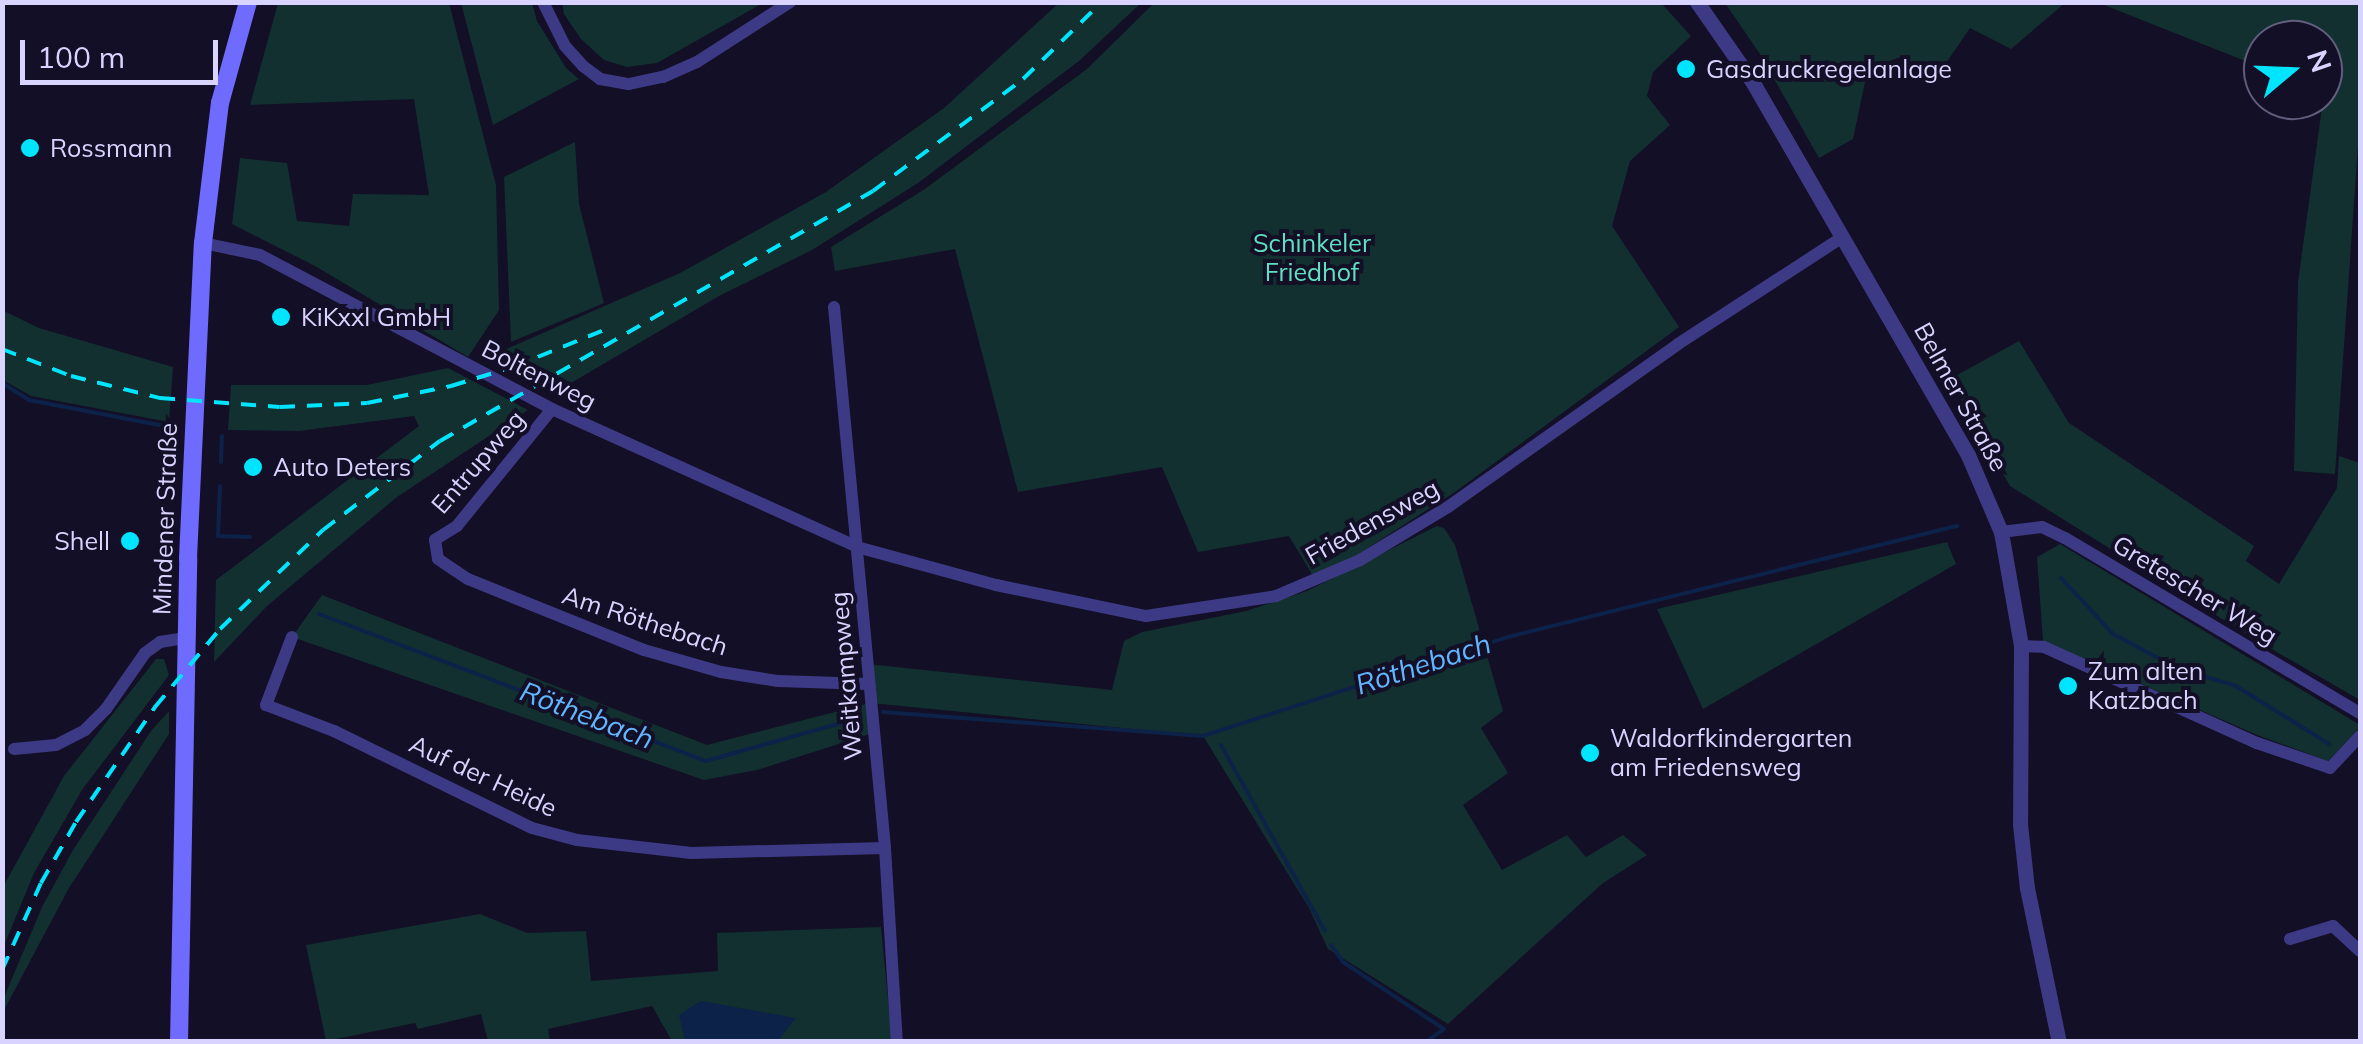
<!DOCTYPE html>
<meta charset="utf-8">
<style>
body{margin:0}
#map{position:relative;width:2363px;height:1044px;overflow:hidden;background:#130f26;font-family:Mulish,sans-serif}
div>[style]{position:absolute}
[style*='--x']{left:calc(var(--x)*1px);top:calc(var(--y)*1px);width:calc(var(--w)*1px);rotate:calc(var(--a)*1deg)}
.green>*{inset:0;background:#12302f}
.water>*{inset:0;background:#0c2248}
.stream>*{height:4px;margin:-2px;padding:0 2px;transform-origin:2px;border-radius:2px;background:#0c2248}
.minor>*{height:12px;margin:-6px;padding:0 6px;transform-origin:6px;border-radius:6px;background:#3d3a85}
.tertiary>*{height:15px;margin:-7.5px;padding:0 7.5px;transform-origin:7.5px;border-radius:7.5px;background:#3d3a85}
.secondary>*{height:18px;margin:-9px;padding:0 9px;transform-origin:9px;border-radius:9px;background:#6f6bff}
.rail>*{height:4px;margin-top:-2px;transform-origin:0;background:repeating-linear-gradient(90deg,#00e5ff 0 15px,transparent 0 27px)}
.dots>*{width:28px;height:28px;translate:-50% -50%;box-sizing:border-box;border:5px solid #130f26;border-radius:50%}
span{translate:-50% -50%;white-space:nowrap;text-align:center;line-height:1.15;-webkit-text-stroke:8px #130f26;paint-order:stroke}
.poi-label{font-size:25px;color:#d9d4ff}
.left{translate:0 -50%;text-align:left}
.right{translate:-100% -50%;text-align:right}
.park-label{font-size:25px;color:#5fe0c0}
.street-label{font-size:25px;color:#d9d4ff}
.water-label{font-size:28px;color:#62b6ff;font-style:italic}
.frame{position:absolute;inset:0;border:5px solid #d9d4ff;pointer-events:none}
.north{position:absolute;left:2243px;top:20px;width:100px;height:100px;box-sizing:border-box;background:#130f26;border:2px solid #625e7d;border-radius:50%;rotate:71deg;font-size:28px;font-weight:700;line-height:40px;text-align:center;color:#d9d4ff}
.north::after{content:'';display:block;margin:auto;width:35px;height:45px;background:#00e5ff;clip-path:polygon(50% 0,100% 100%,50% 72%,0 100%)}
.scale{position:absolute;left:20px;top:40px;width:198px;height:45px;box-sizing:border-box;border:5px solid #d9d4ff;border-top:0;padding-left:12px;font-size:30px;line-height:35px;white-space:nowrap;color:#d9d4ff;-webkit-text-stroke:8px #130f26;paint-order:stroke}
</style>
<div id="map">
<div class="green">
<div style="clip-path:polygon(1060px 2px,1141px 3px,1079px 61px,918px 183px,812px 250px,719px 296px,554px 393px,486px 358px,680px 273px,826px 192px,944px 108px)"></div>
<div style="clip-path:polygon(278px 3px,449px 3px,496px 185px,499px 310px,468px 357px,315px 266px,232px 224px,240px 158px,287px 163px,297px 221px,349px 226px,353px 194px,429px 195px,414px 99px,250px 105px)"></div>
<div style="clip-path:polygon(461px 3px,532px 3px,537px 21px,566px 68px,579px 79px,493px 125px)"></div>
<div style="clip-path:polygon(562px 3px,562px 2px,763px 3px,657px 63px,627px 67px,604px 60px,581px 39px,564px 14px)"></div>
<div style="clip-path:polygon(1154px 3px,1661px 3px,1691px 36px,1653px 72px,1647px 96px,1670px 125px,1630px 161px,1612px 226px,1679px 327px,1455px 492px,1352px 558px,1313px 576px,1289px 536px,1198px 552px,1162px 467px,1018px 492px,955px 249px,835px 271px,831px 247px,925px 189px,1087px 69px)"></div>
<div style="clip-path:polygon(1725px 3px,2065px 3px,2011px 49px,1970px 28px,1933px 82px,1904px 56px,1868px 68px,1853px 139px,1819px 158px,1760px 54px)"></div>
<div style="clip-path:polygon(2099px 3px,2360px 3px,2360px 117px,2335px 474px,2294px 471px,2298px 282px,2323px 100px,2323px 40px,2263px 40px,2263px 68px)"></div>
<div style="clip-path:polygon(575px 142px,579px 204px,604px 303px,511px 342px,504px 177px)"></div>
<div style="clip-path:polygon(2px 310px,39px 328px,173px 367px,169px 422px,31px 396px,3px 380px)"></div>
<div style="clip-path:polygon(2019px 341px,2069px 423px,2254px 546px,2246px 561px,2279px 584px,2337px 488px,2339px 456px,2360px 463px,2360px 700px,2251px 637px,2010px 486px,1950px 379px)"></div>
<div style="clip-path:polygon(448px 368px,528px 410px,397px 497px,267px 606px,214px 662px,216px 580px,419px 426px,414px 416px,299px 431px,228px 430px,231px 385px,367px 385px)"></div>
<div style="clip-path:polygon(1437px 526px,1444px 528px,1455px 545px,1503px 711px,1481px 728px,1508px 773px,1463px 805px,1502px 870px,1567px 835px,1586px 857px,1623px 835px,1647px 855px,1603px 883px,1448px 1024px,1328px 949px,1309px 908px,1203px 736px,871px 703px,873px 733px,757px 770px,704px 780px,292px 637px,322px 595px,707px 745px,870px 703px,868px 664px,1112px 690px,1124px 641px,1142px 632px,1246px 611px,1307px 591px)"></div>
<div style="clip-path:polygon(1947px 542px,1956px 564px,1703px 709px,1657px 609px)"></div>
<div style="clip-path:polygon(2060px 544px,2360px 725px,2360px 727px,2328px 761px,2257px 735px,2043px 641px,2037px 557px)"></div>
<div style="clip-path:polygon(156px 659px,164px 659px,169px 675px,82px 790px,34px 873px,3px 948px,3px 887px,64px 776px)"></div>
<div style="clip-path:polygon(169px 711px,169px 734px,69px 888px,3px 1012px,3px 1000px,42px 907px,73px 850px,151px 731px)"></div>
<div style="clip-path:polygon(480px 914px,527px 933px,586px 931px,591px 981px,718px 971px,717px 933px,881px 927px,892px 1041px,672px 1041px,652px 1006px,548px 1029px,550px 1041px,488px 1041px,481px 1014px,418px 1029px,415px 1023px,326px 1041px,306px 945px)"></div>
</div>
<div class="water">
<div style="clip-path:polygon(701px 1001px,796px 1018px,778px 1041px,685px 1041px,679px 1015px)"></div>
</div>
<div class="stream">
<div style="--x:2;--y:383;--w:32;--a:32"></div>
<div style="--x:29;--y:400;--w:143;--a:10.9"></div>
<div style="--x:221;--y:462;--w:26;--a:-88"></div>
<div style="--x:220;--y:486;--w:50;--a:92.3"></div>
<div style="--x:218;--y:536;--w:32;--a:2"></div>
<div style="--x:2061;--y:578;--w:76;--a:47.1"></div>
<div style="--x:2113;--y:634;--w:72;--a:28"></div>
<div style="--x:2177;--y:668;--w:62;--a:17"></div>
<div style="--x:2236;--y:686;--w:110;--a:31.9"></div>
<div style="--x:319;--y:614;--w:414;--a:20.8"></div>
<div style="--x:706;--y:761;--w:159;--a:-15.7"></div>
<div style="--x:883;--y:712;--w:321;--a:4.3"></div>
<div style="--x:1203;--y:736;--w:321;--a:-18"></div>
<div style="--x:1508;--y:637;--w:463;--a:-13.9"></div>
<div style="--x:1221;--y:745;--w:213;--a:60.8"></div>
<div style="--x:1331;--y:945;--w:21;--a:55"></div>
<div style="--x:1343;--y:962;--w:121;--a:33.6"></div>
<div style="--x:1444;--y:1029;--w:22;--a:144"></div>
</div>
<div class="minor">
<div style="--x:543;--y:2;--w:49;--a:63.4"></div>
<div style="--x:565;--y:46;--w:27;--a:48"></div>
<div style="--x:583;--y:66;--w:21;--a:37"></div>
<div style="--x:600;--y:79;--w:29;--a:10"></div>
<div style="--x:629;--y:84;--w:35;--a:-12"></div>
<div style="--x:663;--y:77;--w:37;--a:-24"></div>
<div style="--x:697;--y:62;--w:111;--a:-32.8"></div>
<div style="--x:203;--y:243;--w:58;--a:11.9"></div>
<div style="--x:260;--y:255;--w:330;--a:27.8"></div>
<div style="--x:552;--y:409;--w:335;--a:24.3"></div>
<div style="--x:857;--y:547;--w:144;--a:15.3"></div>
<div style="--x:996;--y:585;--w:153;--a:11.7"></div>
<div style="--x:1146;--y:616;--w:132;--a:-8.7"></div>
<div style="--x:1276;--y:596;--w:91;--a:-23.2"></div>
<div style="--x:1360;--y:560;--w:103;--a:-31.1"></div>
<div style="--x:1448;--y:507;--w:282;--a:-35.3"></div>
<div style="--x:1678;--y:344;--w:194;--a:-33"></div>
<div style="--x:834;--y:307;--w:543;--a:84.61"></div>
<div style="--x:885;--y:848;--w:194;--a:86.5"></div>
<div style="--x:552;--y:409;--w:151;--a:129.1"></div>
<div style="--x:457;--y:526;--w:26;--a:148"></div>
<div style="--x:435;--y:540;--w:19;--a:81"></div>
<div style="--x:438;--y:559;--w:36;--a:34"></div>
<div style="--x:468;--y:579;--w:190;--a:22"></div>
<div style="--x:644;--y:650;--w:80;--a:15.9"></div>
<div style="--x:721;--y:672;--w:58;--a:9"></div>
<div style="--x:778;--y:681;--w:91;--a:1.9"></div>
<div style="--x:2001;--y:532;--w:41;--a:-7"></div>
<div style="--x:2042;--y:527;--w:25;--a:26"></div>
<div style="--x:2065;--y:538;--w:343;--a:30.7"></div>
<div style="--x:292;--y:637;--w:73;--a:110.9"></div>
<div style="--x:266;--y:705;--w:73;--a:20.9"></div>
<div style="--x:334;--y:731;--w:220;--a:26.1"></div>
<div style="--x:532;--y:828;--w:47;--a:14.9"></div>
<div style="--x:577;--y:840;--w:115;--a:6.5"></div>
<div style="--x:691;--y:853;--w:194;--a:-1.5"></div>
<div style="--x:2021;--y:646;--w:23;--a:2"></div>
<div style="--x:2044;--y:647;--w:234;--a:24.3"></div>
<div style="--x:2257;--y:743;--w:77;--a:18.9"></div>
<div style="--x:2330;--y:768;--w:44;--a:-46.8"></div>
<div style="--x:14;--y:749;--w:42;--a:-5.4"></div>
<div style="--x:56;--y:745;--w:33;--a:-27"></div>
<div style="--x:85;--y:730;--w:30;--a:-45"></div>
<div style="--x:106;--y:709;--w:68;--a:-55.1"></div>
<div style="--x:145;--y:653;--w:19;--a:-36"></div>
<div style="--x:160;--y:642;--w:26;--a:-9"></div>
<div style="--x:2290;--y:939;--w:45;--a:-16.8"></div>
<div style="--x:2333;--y:926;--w:37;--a:43"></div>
</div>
<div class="tertiary">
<div style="--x:1697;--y:2;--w:96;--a:55.2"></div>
<div style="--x:1752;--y:81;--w:432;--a:60"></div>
<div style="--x:1968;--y:455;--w:84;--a:66.8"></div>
<div style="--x:2001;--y:532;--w:116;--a:80"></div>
<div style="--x:2021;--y:646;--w:178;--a:90.3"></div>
<div style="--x:2020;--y:824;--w:64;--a:83.8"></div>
<div style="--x:2027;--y:888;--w:157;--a:78.3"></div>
</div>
<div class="secondary">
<div style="--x:179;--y:1042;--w:484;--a:-88.9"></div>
<div style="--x:188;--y:558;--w:315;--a:-87.3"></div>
<div style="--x:203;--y:243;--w:141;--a:-83.1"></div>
<div style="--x:220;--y:103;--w:105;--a:-74.5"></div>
</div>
<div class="rail">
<div style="--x:2;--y:349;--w:74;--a:21.4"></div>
<div style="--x:71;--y:376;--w:92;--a:13.9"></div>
<div style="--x:160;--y:398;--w:120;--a:4.3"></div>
<div style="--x:280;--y:407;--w:87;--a:-2.6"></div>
<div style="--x:367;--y:403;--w:86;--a:-11.4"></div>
<div style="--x:451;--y:386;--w:65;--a:-17"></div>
<div style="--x:513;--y:367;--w:98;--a:-22.1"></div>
<div style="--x:2;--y:970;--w:95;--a:-65.9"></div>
<div style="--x:41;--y:883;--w:70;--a:-60.2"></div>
<div style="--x:76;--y:822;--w:140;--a:-55.5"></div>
<div style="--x:155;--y:707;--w:102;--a:-50.2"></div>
<div style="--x:220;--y:629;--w:143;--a:-43.9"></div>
<div style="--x:323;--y:530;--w:147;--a:-37.3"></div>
<div style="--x:440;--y:441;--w:500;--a:-30"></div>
<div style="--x:873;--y:191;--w:187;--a:-36.7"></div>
<div style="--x:1023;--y:79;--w:110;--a:-44.3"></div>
</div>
<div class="dots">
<div style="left:1686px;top:69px;background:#00e5ff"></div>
<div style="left:30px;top:148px;background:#00e5ff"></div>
<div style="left:281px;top:317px;background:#00e5ff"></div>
<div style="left:253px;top:467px;background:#00e5ff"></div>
<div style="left:130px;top:541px;background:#00e5ff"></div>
<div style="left:2068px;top:686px;background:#00e5ff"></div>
<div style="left:1590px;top:753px;background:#00e5ff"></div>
</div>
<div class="poi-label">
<span class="left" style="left:1706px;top:69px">Gasdruckregelanlage</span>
<span class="left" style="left:50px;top:148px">Rossmann</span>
<span class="left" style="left:301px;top:317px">KiKxxl GmbH</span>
<span class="left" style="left:273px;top:467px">Auto Deters</span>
<span class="right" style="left:110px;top:541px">Shell</span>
<span class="left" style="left:2088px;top:686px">Zum alten<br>Katzbach</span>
<span class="left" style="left:1610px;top:753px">Waldorfkindergarten<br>am Friedensweg</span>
</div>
<div class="park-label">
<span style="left:1312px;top:258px">Schinkeler<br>Friedhof</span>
</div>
<div class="street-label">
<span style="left:539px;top:375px;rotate:27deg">Boltenweg</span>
<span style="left:1961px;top:397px;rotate:61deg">Belmer Straße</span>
<span style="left:478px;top:462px;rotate:-49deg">Entrupweg</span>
<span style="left:165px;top:519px;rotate:-88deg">Mindener Straße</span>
<span style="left:1372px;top:522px;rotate:-29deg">Friedensweg</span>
<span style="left:2195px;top:590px;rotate:31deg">Gretescher Weg</span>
<span style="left:645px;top:621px;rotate:18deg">Am Röthebach</span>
<span style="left:846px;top:676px;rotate:-95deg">Weitkampweg</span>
<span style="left:483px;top:776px;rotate:25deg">Auf der Heide</span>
</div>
<div class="water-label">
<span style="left:1423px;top:664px;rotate:-18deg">Röthebach</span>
<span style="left:587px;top:715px;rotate:21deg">Röthebach</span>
</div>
<div class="frame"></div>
<div class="north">N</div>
<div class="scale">100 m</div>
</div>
